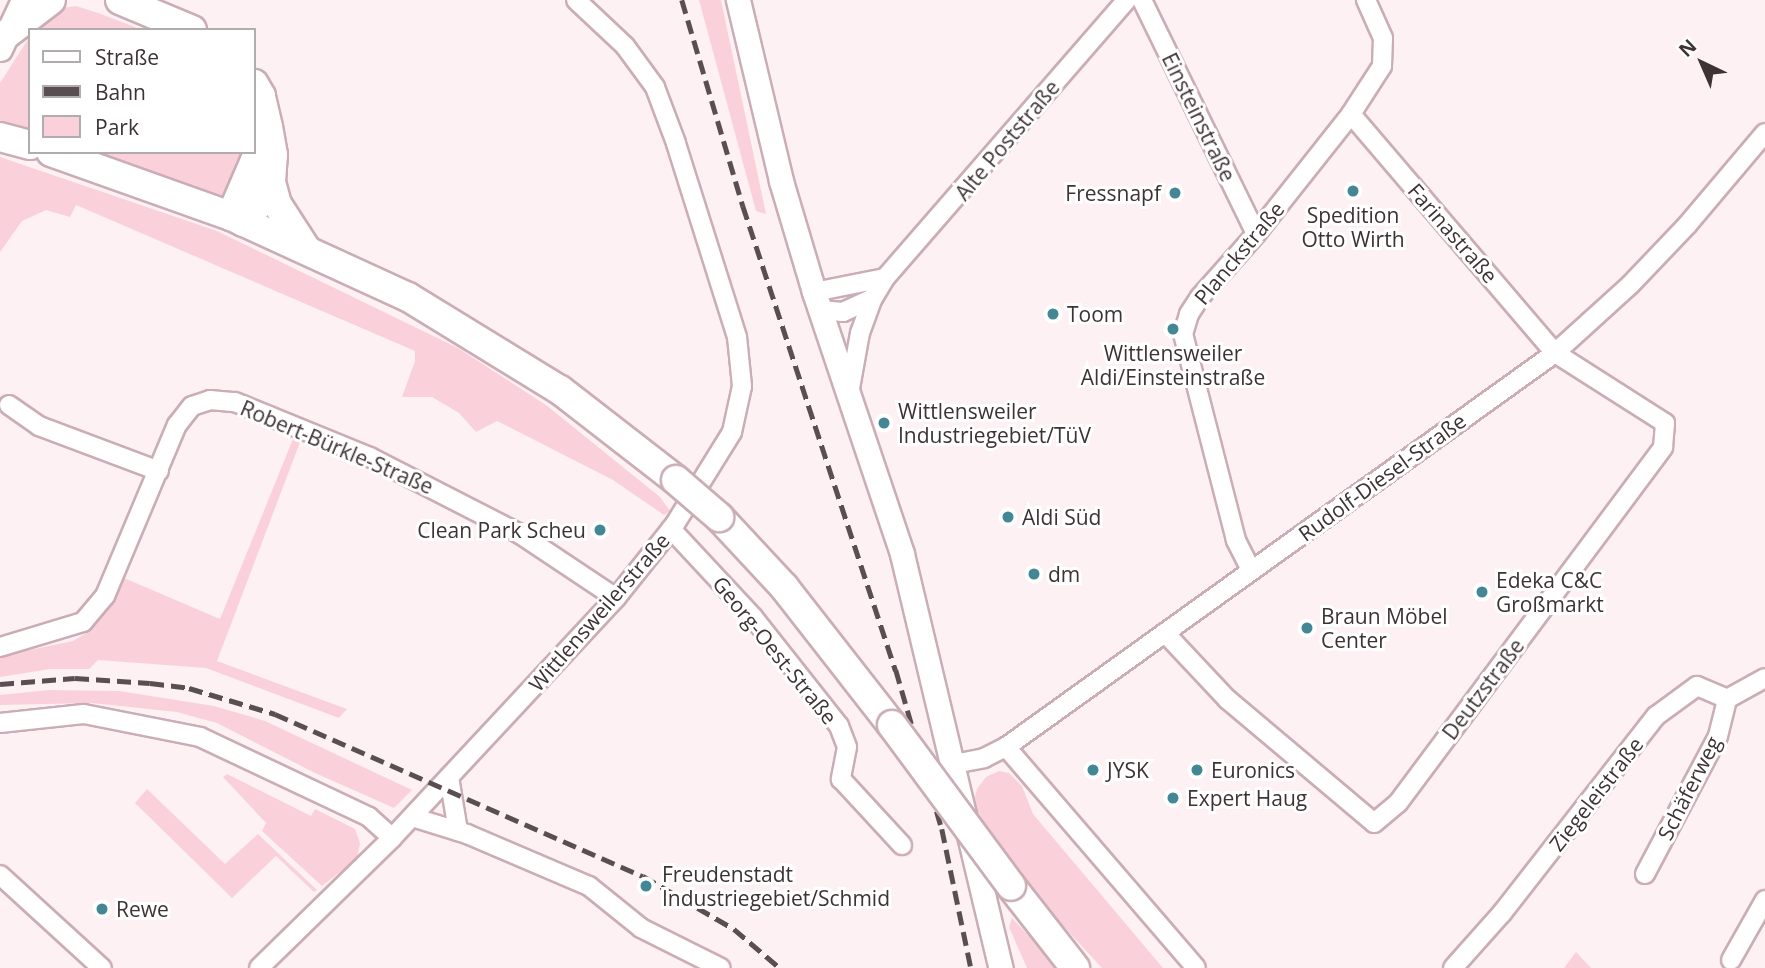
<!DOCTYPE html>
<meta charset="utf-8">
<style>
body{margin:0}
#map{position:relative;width:1765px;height:968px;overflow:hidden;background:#fdf1f4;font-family:"Open Sans",sans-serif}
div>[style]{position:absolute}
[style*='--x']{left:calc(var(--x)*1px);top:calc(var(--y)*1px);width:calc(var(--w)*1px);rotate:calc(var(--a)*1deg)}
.green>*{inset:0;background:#fad1db}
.roads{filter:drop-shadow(2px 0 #caadb5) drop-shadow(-2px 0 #caadb5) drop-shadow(0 2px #caadb5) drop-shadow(0 -2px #caadb5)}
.minor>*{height:18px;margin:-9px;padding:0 9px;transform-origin:9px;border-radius:9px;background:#fff}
.tertiary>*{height:23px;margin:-11.5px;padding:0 11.5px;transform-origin:11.5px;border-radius:11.5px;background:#fff}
.primary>*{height:28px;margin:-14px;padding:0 14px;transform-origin:14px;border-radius:14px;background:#fff}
.rail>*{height:4.5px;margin-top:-2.25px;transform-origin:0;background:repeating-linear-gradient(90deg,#594e51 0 14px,transparent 0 21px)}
.bridges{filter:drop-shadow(2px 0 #caadb5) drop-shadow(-2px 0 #caadb5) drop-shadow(0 2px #caadb5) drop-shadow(0 -2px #caadb5)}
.primary-bridge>*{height:28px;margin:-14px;padding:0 14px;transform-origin:14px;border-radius:14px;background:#fff}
.dots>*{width:19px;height:19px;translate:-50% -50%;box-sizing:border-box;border:4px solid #fff;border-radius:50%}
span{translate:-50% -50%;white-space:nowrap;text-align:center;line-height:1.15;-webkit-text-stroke:6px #fff;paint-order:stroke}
.street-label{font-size:21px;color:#3d3235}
.poi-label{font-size:21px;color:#3d3235}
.right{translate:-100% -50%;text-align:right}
.left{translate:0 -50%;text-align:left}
.legend{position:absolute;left:28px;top:28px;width:228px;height:126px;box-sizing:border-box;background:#fff;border:2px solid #b1adae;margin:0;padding:9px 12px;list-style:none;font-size:21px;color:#3d3235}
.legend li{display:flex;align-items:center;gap:14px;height:35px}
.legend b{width:35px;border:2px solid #b1adae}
.north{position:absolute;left:1667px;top:28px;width:70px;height:70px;-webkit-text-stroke:5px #fff;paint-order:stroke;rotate:316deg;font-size:19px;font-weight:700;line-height:28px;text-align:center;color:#3d3235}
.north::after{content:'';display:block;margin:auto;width:24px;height:32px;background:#3d3235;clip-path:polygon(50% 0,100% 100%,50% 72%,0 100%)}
</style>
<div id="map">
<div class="green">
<div style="clip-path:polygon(699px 0,721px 0,766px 214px,756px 211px)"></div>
<div style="clip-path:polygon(76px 6px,101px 14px,142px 30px,36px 30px,56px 9px)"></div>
<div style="clip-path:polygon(30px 36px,30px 137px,0 126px,0 83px)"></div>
<div style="clip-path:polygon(68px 152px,251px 152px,236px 189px,213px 201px)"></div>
<div style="clip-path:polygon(0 157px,217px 231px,458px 348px,546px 405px,660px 497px,670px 511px,664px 515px,613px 480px,497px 421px,476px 432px,459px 413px,432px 397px,402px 397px,415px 361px,415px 351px,76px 205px,70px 217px,46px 210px,22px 221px,0 252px)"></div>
<div style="clip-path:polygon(295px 434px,302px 437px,217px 661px,347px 709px,339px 718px,206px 668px,98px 660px,89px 669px,50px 669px,0 677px,0 656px,73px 641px,88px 632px,108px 609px,124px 578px,220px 619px)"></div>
<div style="clip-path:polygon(49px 690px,119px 691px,214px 706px,265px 721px,412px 790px,394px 808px,315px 773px,217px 723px,177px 712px,92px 703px,0 705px,0 695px)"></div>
<div style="clip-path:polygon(999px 771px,1009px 773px,1022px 786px,1033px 814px,1163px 968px,1102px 968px,1043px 904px,996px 844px,973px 803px,977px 789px,986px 777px)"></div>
<div style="clip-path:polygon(227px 774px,311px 816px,315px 809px,355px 829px,360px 843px,357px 859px,322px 886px,262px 831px,266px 823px,223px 777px)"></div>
<div style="clip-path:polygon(147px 789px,225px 864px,258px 834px,317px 890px,314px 892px,276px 856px,232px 898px,135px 803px)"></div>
<div style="clip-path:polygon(1012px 918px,1028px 935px,1058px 968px,1027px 968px,1009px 927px)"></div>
<div style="clip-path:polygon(1576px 952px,1591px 968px,1564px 968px)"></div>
</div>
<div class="roads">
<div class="minor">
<div style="--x:1142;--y:0;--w:260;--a:64"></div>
<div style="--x:814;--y:292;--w:72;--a:-11.2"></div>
<div style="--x:820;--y:310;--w:23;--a:5"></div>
<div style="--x:843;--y:312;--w:33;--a:-25"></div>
<div style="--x:849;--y:394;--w:62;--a:-79.8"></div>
<div style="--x:860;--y:333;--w:37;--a:-70"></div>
<div style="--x:873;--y:298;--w:23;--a:-59"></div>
<div style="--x:885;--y:278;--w:369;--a:-49"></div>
<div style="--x:9;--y:405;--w:37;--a:35"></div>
<div style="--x:39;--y:426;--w:128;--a:20.6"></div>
<div style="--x:671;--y:529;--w:120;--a:47"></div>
<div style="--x:753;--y:617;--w:139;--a:51.7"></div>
<div style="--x:839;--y:726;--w:22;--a:69"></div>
<div style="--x:847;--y:747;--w:33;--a:101"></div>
<div style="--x:841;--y:779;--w:90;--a:47.3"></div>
<div style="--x:1251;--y:570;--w:34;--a:-117"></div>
<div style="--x:1236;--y:540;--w:213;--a:-104.4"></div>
<div style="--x:1183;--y:334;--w:21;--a:-73"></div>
<div style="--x:1189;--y:314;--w:20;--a:-57"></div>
<div style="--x:1200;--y:297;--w:84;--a:-48.4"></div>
<div style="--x:1256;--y:234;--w:153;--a:-51.6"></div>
<div style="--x:1351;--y:114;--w:57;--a:-57.1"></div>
<div style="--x:1382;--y:66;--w:28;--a:-88"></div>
<div style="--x:1383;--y:38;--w:42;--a:-114.1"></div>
<div style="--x:1165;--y:633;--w:91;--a:46.8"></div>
<div style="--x:1227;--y:699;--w:192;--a:40.1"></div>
<div style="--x:1374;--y:823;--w:31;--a:-40"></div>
<div style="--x:1398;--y:803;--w:444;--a:-53.3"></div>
<div style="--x:1663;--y:447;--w:24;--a:-85"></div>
<div style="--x:1665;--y:423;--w:130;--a:-147.5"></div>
<div style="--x:1555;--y:353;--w:314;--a:-130.5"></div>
<div style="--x:0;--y:647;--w:87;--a:-16.8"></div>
<div style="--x:83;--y:622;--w:34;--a:-50"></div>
<div style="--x:105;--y:596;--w:186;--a:-67.2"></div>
<div style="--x:177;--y:425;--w:24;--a:-52"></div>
<div style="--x:192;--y:406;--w:19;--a:-18"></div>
<div style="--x:210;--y:400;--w:25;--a:5"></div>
<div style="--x:235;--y:402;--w:146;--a:22.2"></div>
<div style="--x:370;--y:457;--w:169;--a:27.2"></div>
<div style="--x:520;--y:534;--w:115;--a:33.7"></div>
<div style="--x:1727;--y:699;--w:43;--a:-28.9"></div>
<div style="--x:0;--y:723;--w:84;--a:-6.1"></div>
<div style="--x:84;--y:714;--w:118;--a:11.2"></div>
<div style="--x:200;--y:737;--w:187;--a:25.3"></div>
<div style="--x:369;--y:817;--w:31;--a:42"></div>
<div style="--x:1006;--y:747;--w:291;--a:49.3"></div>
<div style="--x:954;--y:764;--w:31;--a:-11"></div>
<div style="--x:984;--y:758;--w:25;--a:-27"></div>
<div style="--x:1006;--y:747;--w:676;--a:-35.67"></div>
<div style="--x:1555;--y:353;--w:101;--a:-42.2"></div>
<div style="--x:1630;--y:285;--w:84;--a:-46.4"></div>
<div style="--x:1688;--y:224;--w:119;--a:-49.8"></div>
<div style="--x:449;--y:777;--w:55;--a:80.5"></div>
<div style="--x:412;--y:817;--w:58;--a:17.2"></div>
<div style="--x:467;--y:834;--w:133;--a:23.1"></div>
<div style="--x:589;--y:886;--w:67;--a:38.9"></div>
<div style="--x:641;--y:928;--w:89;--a:26.6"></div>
<div style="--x:1645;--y:874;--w:156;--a:-62.1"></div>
<div style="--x:1718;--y:736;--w:38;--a:-76"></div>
<div style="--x:0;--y:875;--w:138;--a:42.4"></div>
<div style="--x:1731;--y:960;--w:69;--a:-60.5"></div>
<div style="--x:259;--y:968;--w:186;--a:-44.3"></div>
<div style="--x:392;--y:838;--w:328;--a:-47"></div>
<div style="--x:616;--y:598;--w:95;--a:-51.4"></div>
<div style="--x:675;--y:524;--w:108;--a:-58.2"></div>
<div style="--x:732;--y:432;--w:47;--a:-77.7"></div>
<div style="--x:742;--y:386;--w:49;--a:-95.8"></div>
<div style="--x:737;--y:337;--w:203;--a:-107.5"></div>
<div style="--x:676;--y:143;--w:60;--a:-110.6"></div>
<div style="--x:655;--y:87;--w:51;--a:-126.2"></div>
<div style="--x:625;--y:46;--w:67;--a:-136.8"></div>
<div style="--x:1453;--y:968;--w:74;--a:-48.3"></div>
<div style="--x:1502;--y:913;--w:250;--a:-52"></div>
<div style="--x:1656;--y:716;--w:51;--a:-36.2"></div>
<div style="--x:1697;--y:686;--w:33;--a:23"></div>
</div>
<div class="tertiary">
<div style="--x:738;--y:0;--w:186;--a:76.6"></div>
<div style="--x:781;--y:181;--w:116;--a:73.4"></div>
<div style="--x:814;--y:292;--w:276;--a:71.4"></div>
<div style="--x:902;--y:554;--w:426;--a:76.6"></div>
<div style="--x:0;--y:49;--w:54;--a:-64.9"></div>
</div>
<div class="primary">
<div style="--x:120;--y:0;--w:78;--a:22.6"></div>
<div style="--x:8;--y:33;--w:54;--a:-37.5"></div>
<div style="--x:0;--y:137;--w:31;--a:15"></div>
<div style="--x:51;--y:152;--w:191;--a:19.6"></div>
<div style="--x:231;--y:216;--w:195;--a:24.6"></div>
<div style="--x:408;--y:297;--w:178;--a:31.5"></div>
<div style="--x:560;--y:390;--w:147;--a:37.8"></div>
<div style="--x:271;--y:182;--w:23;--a:75"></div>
<div style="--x:277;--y:204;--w:54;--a:57.2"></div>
<div style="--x:231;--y:216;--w:86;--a:-66.7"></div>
<div style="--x:243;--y:222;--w:30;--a:-49"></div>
<div style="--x:263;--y:199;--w:19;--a:-65"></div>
<div style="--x:271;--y:182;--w:27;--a:-86"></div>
<div style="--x:273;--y:155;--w:28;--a:-100"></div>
<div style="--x:268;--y:127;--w:32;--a:-103"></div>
<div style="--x:261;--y:96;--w:14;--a:-120"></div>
<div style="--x:719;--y:517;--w:96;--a:47.1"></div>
<div style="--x:784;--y:587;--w:175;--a:52"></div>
<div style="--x:1011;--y:886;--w:104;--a:52"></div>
</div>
</div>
<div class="rail">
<div style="--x:682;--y:0;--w:215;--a:73.5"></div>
<div style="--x:743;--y:206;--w:489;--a:71.8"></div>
<div style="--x:896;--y:670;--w:166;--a:73.9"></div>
<div style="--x:942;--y:829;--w:142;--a:78.2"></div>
<div style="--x:0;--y:684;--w:75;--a:-4.6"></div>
<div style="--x:75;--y:678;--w:75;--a:3.8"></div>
<div style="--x:150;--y:683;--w:39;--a:7"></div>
<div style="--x:189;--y:688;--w:90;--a:16.8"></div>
<div style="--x:275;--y:714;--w:402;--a:23.8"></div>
<div style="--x:643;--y:876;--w:105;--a:30.2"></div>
<div style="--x:734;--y:929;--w:60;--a:40.3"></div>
</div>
<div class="bridges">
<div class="primary-bridge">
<div style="--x:676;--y:480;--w:57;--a:40.7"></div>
<div style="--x:892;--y:725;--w:200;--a:53.5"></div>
</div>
</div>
<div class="dots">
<div style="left:1353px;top:191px;background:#428793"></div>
<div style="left:1175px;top:193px;background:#428793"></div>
<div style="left:1053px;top:314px;background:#428793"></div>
<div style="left:1173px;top:329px;background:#428793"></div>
<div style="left:884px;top:423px;background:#428793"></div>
<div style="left:1008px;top:517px;background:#428793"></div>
<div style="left:600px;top:530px;background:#428793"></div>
<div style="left:1034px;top:574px;background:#428793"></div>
<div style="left:1482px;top:592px;background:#428793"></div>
<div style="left:1307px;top:628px;background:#428793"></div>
<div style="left:1093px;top:770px;background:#428793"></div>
<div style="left:1197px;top:770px;background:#428793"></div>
<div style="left:1173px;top:798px;background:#428793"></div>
<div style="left:646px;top:886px;background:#428793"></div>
<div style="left:102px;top:909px;background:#428793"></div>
</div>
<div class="street-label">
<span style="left:1199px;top:117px;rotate:64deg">Einsteinstraße</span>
<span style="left:1007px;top:140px;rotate:-50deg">Alte Poststraße</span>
<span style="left:1453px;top:233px;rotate:49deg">Farinastraße</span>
<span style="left:1239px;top:253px;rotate:-50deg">Planckstraße</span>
<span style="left:337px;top:447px;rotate:23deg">Robert-Bürkle-Straße</span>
<span style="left:1382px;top:477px;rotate:-36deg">Rudolf-Diesel-Straße</span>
<span style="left:599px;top:612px;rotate:-49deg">Wittlensweilerstraße</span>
<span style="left:775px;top:650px;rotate:51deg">Georg-Oest-Straße</span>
<span style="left:1483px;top:689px;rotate:-53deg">Deutzstraße</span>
<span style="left:1689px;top:788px;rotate:-63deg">Schäferweg</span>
<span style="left:1596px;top:794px;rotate:-52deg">Ziegeleistraße</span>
</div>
<div class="poi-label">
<span class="right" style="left:1161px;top:193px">Fressnapf</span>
<span style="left:1353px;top:227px">Spedition<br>Otto Wirth</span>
<span class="left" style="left:1067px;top:314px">Toom</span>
<span style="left:1173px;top:365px">Wittlensweiler<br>Aldi/Einsteinstraße</span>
<span class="left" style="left:898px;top:423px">Wittlensweiler<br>Industriegebiet/TüV</span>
<span class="left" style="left:1022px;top:517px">Aldi Süd</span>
<span class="right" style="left:586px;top:530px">Clean Park Scheu</span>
<span class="left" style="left:1048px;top:574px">dm</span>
<span class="left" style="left:1496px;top:592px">Edeka C&amp;C<br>Großmarkt</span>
<span class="left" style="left:1321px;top:628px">Braun Möbel<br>Center</span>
<span class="left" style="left:1107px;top:770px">JYSK</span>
<span class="left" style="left:1211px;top:770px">Euronics</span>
<span class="left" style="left:1187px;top:798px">Expert Haug</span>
<span class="left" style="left:662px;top:886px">Freudenstadt<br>Industriegebiet/Schmid</span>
<span class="left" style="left:116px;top:909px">Rewe</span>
</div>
<ul class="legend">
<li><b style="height:9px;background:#fff"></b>Straße</li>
<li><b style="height:9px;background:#594e51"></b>Bahn</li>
<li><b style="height:19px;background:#fad1db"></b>Park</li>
</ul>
<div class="north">N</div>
</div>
